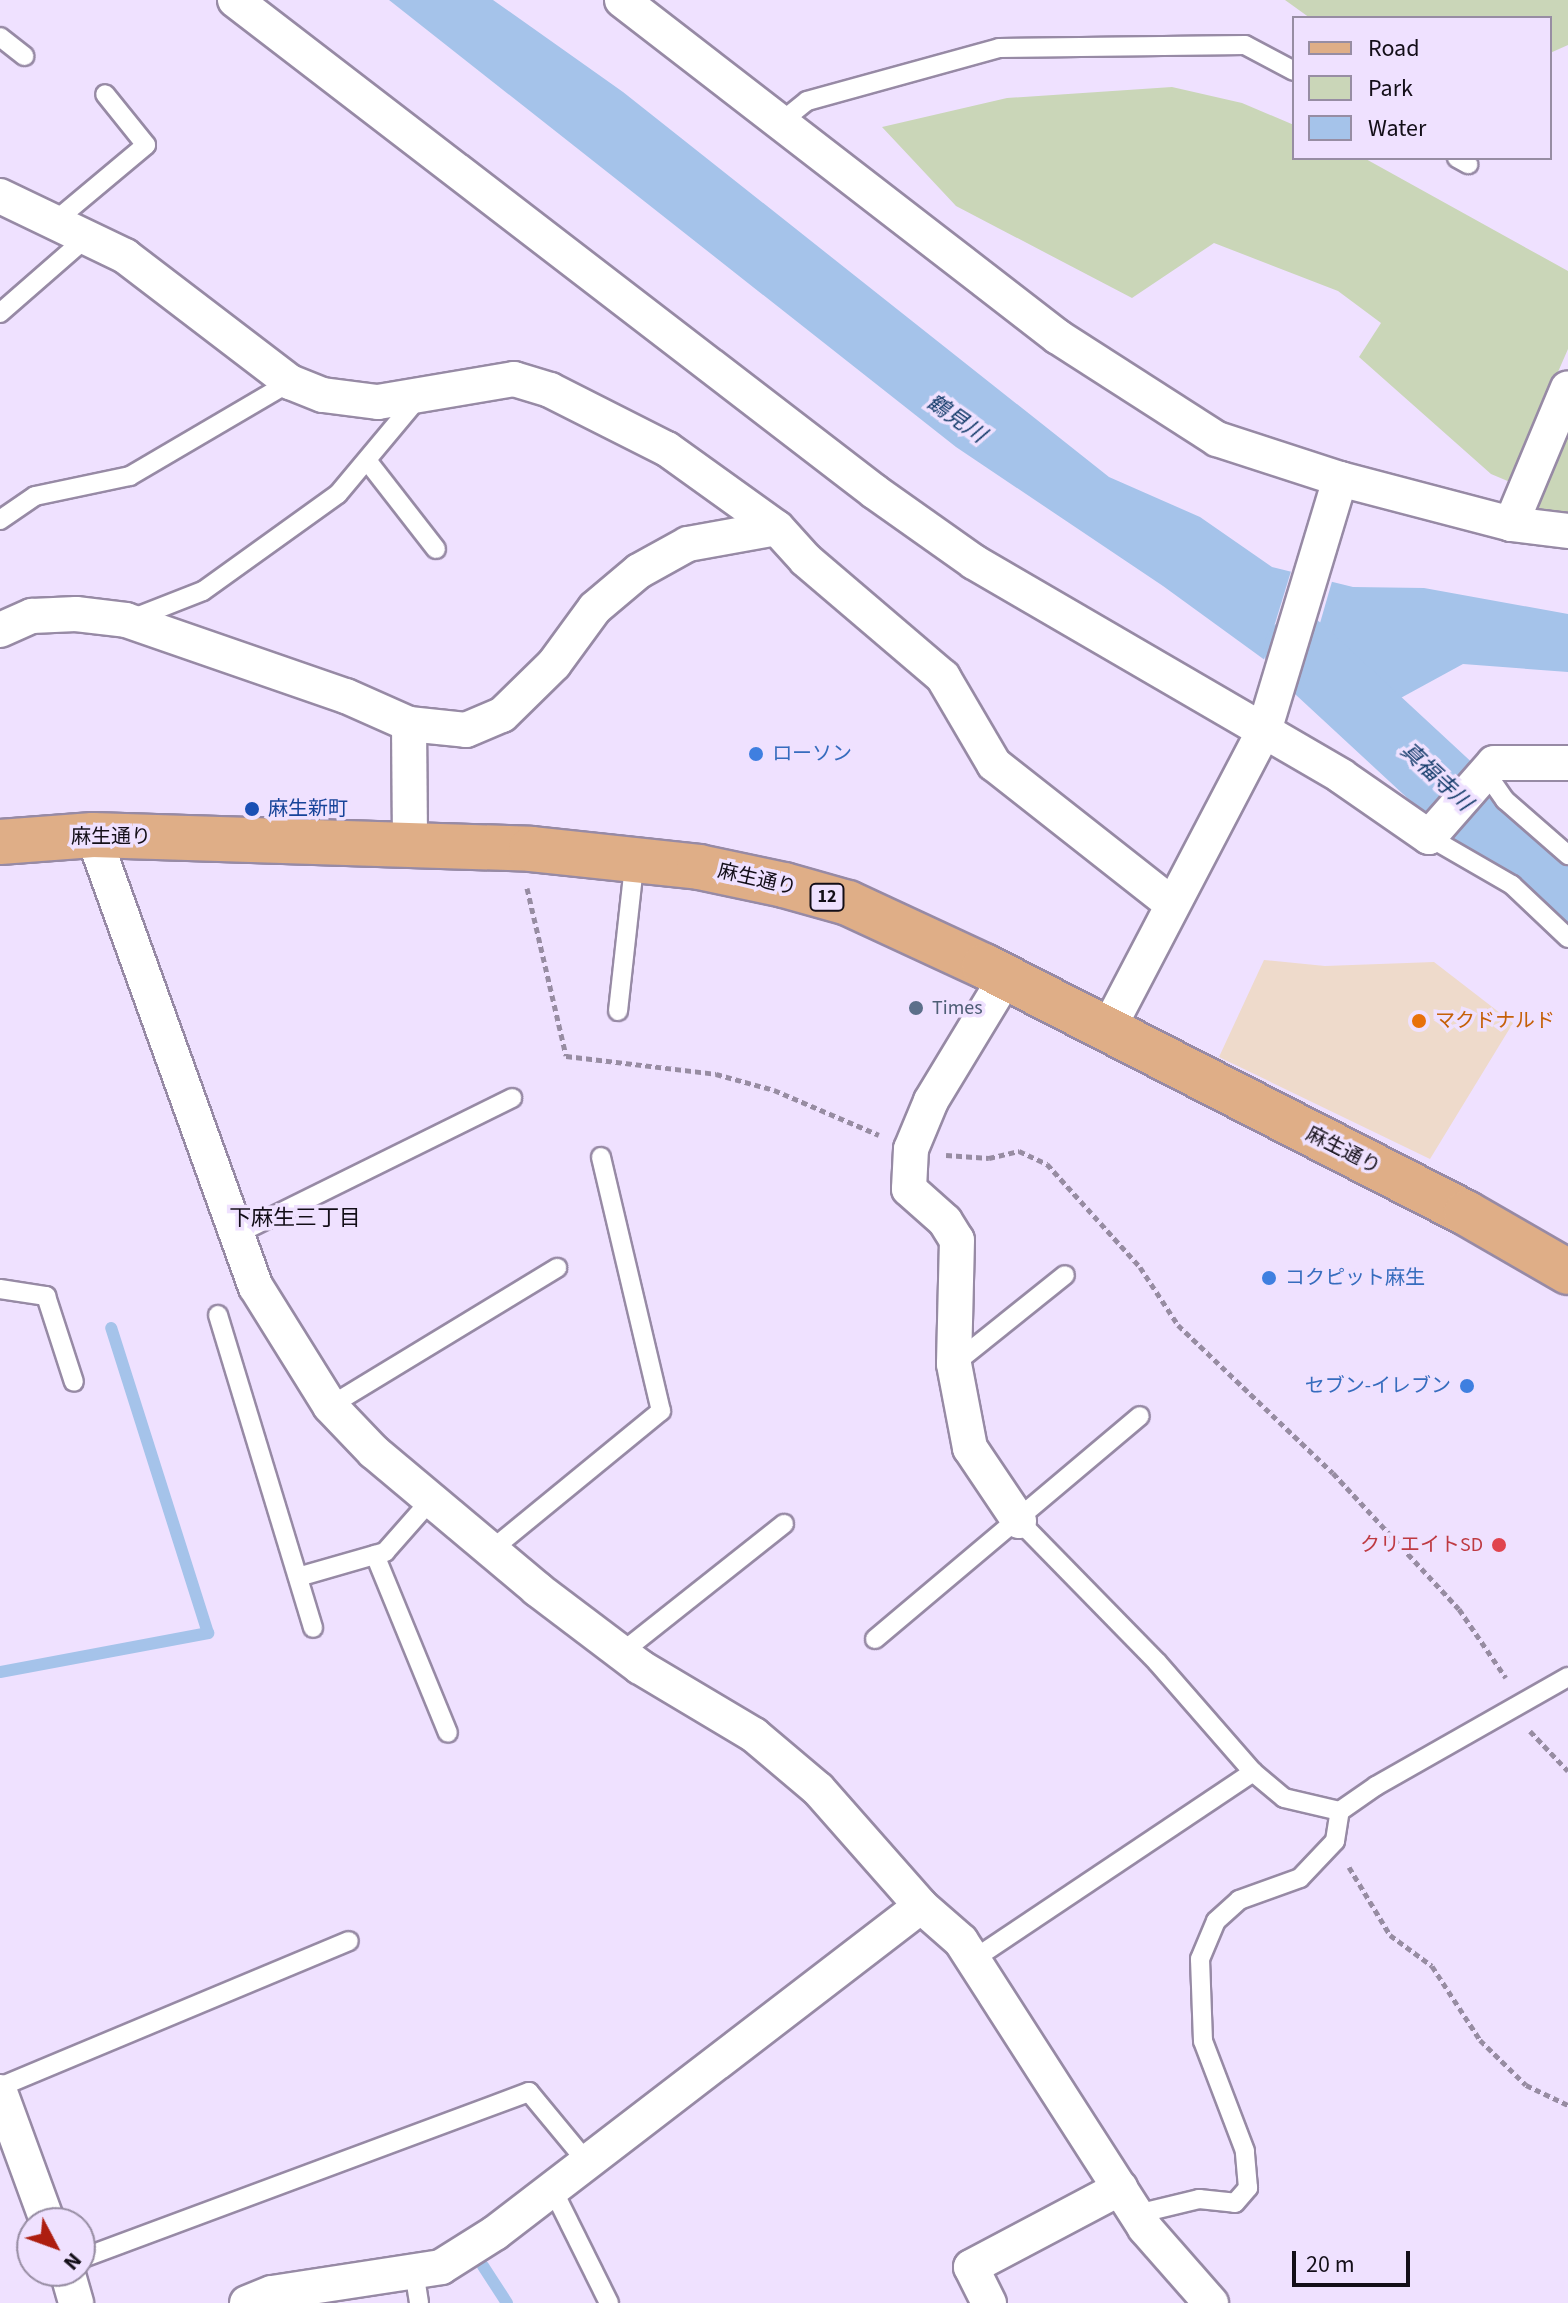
<!DOCTYPE html>
<meta charset="utf-8">
<style>
body{margin:0}
#map{position:relative;width:1568px;height:2303px;overflow:hidden;background:#efe1ff;font-family:"Source Sans 3","Noto Sans JP",sans-serif}
div>[style]{position:absolute}
[style*='--x']{left:calc(var(--x)*1px);top:calc(var(--y)*1px);width:calc(var(--w)*1px);rotate:calc(var(--a)*1deg)}
.commercial>*{inset:0;background:#eedacb}
.green>*{inset:0;background:#cad6b8}
.water>*{inset:0;background:#a5c3ea}
.pier>*{inset:0;background:#efe1ff}
.stream>*{height:12px;margin:-6px;padding:0 6px;transform-origin:6px;border-radius:6px;background:#a5c3ea}
.river>*{height:70px;margin:-35px;padding:0 35px;transform-origin:35px;border-radius:35px;background:#a5c3ea}
.path>*{height:5px;margin-top:-2.5px;transform-origin:0;background:repeating-linear-gradient(90deg,#978ca2 0 6px,transparent 0 10px)}
.roads{filter:drop-shadow(2px 0 #978aa5) drop-shadow(-2px 0 #978aa5) drop-shadow(0 2px #978aa5) drop-shadow(0 -2px #978aa5)}
.service>*{height:18px;margin:-9px;padding:0 9px;transform-origin:9px;border-radius:9px;background:#fff}
.minor>*{height:34px;margin:-17px;padding:0 17px;transform-origin:17px;border-radius:17px;background:#fff}
.primary>*{height:44px;margin:-22px;padding:0 22px;transform-origin:22px;border-radius:22px;background:#dfae87}
.dots>*{width:22px;height:22px;translate:-50% -50%;box-sizing:border-box;border:4px solid #efe1ff;border-radius:50%}
span{translate:-50% -50%;white-space:nowrap;text-align:center;line-height:1.15;-webkit-text-stroke:7px #efe1ff;paint-order:stroke}
.shield-label span{padding:2px 6px;background:#efe1ff;border:2px solid;border-radius:6px;-webkit-text-stroke-width:0}
.shield-label{font-size:18px;color:#130e18;font-weight:700}
.shop-label{font-size:20px;color:#366cbe}
.left{translate:0 -50%;text-align:left}
.right{translate:-100% -50%;text-align:right}
.transit-label{font-size:20px;color:#164399}
.street-label{font-size:20px;color:#130e18}
.service-label{font-size:20px;color:#4e5e75}
.food-label{font-size:20px;color:#c56008}
.health-label{font-size:20px;color:#be3a42}
.water-label{font-size:22px;color:#123a69;font-style:italic}
.neighbourhood-label{font-size:22px;color:#130e18}
.legend{position:absolute;left:1292px;top:16px;width:260px;height:144px;box-sizing:border-box;background:#efe1ff;border:2px solid #978da3;margin:0;padding:10px 14px;list-style:none;font-size:24px;color:#130e18}
.legend li{display:flex;align-items:center;gap:16px;height:40px}
.legend b{width:40px;border:2px solid #978da3}
.north{position:absolute;left:16px;top:2207px;width:80px;height:80px;box-sizing:border-box;background:#efe1ff;border:2px solid #978da3;border-radius:50%;rotate:131deg;font-size:22px;font-weight:700;line-height:32px;text-align:center;color:#130e18}
.north::after{content:'';display:block;margin:auto;width:28px;height:36px;background:#ad1e10;clip-path:polygon(50% 0,100% 100%,50% 72%,0 100%)}
.scale{position:absolute;left:1292px;top:2251px;width:118px;height:36px;box-sizing:border-box;border:4px solid #130e18;border-top:0;padding-left:10px;font-size:24px;line-height:28px;white-space:nowrap;color:#130e18;-webkit-text-stroke:6px #efe1ff;paint-order:stroke}
</style>
<div id="map">
<div class="commercial">
<div style="clip-path:polygon(1264px 960px,1325px 966px,1434px 962px,1513px 1023px,1430px 1159px,1219px 1057px)"></div>
</div>
<div class="green">
<div style="clip-path:polygon(1285px 0,1568px 0,1568px 45px,1550px 53px,1550px 18px,1310px 18px)"></div>
<div style="clip-path:polygon(1172px 87px,1242px 103px,1294px 125px,1294px 158px,1364px 158px,1568px 271px,1568px 349px,1510px 482px,1491px 474px,1359px 357px,1381px 323px,1338px 291px,1214px 243px,1132px 298px,956px 206px,882px 127px,1007px 98px)"></div>
<div style="clip-path:polygon(1568px 433px,1568px 518px,1532px 514px)"></div>
</div>
<div class="water">
<div style="clip-path:polygon(389px 0,493px 0,623px 92px,1109px 477px,1200px 517px,1272px 567px,1353px 587px,1424px 588px,1568px 614px,1568px 672px,1463px 664px,1353px 724px,1163px 586px,956px 447px)"></div>
</div>
<div class="pier">
<div style="clip-path:polygon(1292px 568px,1333px 578px,1301px 689px,1263px 663px)"></div>
</div>
<div class="stream">
<div style="--x:0;--y:1672;--w:212;--a:-10.6"></div>
<div style="--x:208;--y:1633;--w:320;--a:-107.6"></div>
<div style="--x:483;--y:2266;--w:44;--a:57"></div>
</div>
<div class="river">
<div style="--x:1299;--y:650;--w:367;--a:42.8"></div>
</div>
<div class="path">
<div style="--x:527;--y:888;--w:172;--a:76.9"></div>
<div style="--x:566;--y:1056;--w:151;--a:6.8"></div>
<div style="--x:716;--y:1074;--w:60;--a:15.4"></div>
<div style="--x:774;--y:1090;--w:114;--a:23.2"></div>
<div style="--x:946;--y:1155;--w:43;--a:4"></div>
<div style="--x:989;--y:1158;--w:31;--a:-13"></div>
<div style="--x:1019;--y:1151;--w:31;--a:25"></div>
<div style="--x:1047;--y:1164;--w:139;--a:47.9"></div>
<div style="--x:1140;--y:1267;--w:69;--a:56.8"></div>
<div style="--x:1178;--y:1325;--w:214;--a:43.7"></div>
<div style="--x:1333;--y:1473;--w:185;--a:47.2"></div>
<div style="--x:1459;--y:1609;--w:83;--a:55.7"></div>
<div style="--x:1530;--y:1731;--w:55;--a:46.5"></div>
<div style="--x:1349;--y:1867;--w:79;--a:58.9"></div>
<div style="--x:1390;--y:1935;--w:52;--a:36.4"></div>
<div style="--x:1432;--y:1966;--w:88;--a:57"></div>
<div style="--x:1480;--y:2040;--w:64;--a:44.4"></div>
<div style="--x:1526;--y:2085;--w:47;--a:25.5"></div>
</div>
<div class="roads">
<div class="service">
<div style="--x:0;--y:37;--w:31;--a:38"></div>
<div style="--x:781;--y:122;--w:33;--a:-39"></div>
<div style="--x:807;--y:101;--w:199;--a:-15.4"></div>
<div style="--x:999;--y:48;--w:246;--a:-0.7"></div>
<div style="--x:1245;--y:45;--w:55;--a:28"></div>
<div style="--x:1457;--y:158;--w:13;--a:29"></div>
<div style="--x:54;--y:222;--w:120;--a:-39.9"></div>
<div style="--x:146;--y:145;--w:65;--a:-128.8"></div>
<div style="--x:0;--y:313;--w:116;--a:-41.1"></div>
<div style="--x:369;--y:463;--w:109;--a:52.1"></div>
<div style="--x:0;--y:520;--w:42;--a:-34.4"></div>
<div style="--x:35;--y:496;--w:97;--a:-11.9"></div>
<div style="--x:130;--y:476;--w:186;--a:-30.4"></div>
<div style="--x:134;--y:618;--w:74;--a:-21.4"></div>
<div style="--x:203;--y:591;--w:166;--a:-35.7"></div>
<div style="--x:338;--y:494;--w:128;--a:-50.1"></div>
<div style="--x:1484;--y:770;--w:37;--a:55"></div>
<div style="--x:1505;--y:800;--w:84;--a:41.1"></div>
<div style="--x:1429;--y:837;--w:96;--a:30"></div>
<div style="--x:1512;--y:885;--w:77;--a:43.4"></div>
<div style="--x:618;--y:1011;--w:154;--a:-83.7"></div>
<div style="--x:237;--y:1234;--w:307;--a:-26.3"></div>
<div style="--x:0;--y:1289;--w:47;--a:8.7"></div>
<div style="--x:46;--y:1296;--w:90;--a:72"></div>
<div style="--x:218;--y:1315;--w:327;--a:73.1"></div>
<div style="--x:954;--y:1364;--w:142;--a:-38.7"></div>
<div style="--x:330;--y:1406;--w:266;--a:-31.3"></div>
<div style="--x:1019;--y:1521;--w:197;--a:45.6"></div>
<div style="--x:1157;--y:1662;--w:146;--a:48.9"></div>
<div style="--x:1253;--y:1772;--w:40;--a:40"></div>
<div style="--x:1284;--y:1798;--w:57;--a:13.1"></div>
<div style="--x:490;--y:1551;--w:221;--a:-39.3"></div>
<div style="--x:661;--y:1411;--w:261;--a:-103.3"></div>
<div style="--x:375;--y:1555;--w:192;--a:67.7"></div>
<div style="--x:298;--y:1577;--w:91;--a:-16"></div>
<div style="--x:385;--y:1552;--w:68;--a:-48.6"></div>
<div style="--x:875;--y:1639;--w:346;--a:-40.1"></div>
<div style="--x:621;--y:1653;--w:208;--a:-38.4"></div>
<div style="--x:974;--y:1959;--w:336;--a:-33.8"></div>
<div style="--x:0;--y:2087;--w:378;--a:-22.7"></div>
<div style="--x:553;--y:2190;--w:126;--a:63.6"></div>
<div style="--x:1137;--y:2214;--w:64;--a:-13.6"></div>
<div style="--x:1199;--y:2199;--w:36;--a:6"></div>
<div style="--x:1235;--y:2203;--w:20;--a:-49"></div>
<div style="--x:1248;--y:2188;--w:37;--a:-95"></div>
<div style="--x:1245;--y:2151;--w:118;--a:-110.9"></div>
<div style="--x:1203;--y:2041;--w:82;--a:-92.1"></div>
<div style="--x:1200;--y:1959;--w:41;--a:-67.2"></div>
<div style="--x:1216;--y:1921;--w:31;--a:-42"></div>
<div style="--x:1239;--y:1900;--w:65;--a:-19.8"></div>
<div style="--x:1300;--y:1878;--w:51;--a:-46.6"></div>
<div style="--x:1335;--y:1841;--w:30;--a:-81"></div>
<div style="--x:1340;--y:1811;--w:44;--a:-34.8"></div>
<div style="--x:1376;--y:1786;--w:221;--a:-29.6"></div>
<div style="--x:80;--y:2259;--w:479;--a:-20.4"></div>
<div style="--x:529;--y:2092;--w:91;--a:50.4"></div>
<div style="--x:414;--y:2271;--w:32;--a:81"></div>
</div>
<div class="minor">
<div style="--x:235;--y:0;--w:807;--a:37.55"></div>
<div style="--x:875;--y:492;--w:121;--a:35.3"></div>
<div style="--x:974;--y:562;--w:425;--a:30.2"></div>
<div style="--x:1341;--y:776;--w:107;--a:34.7"></div>
<div style="--x:1429;--y:837;--w:98;--a:-48.7"></div>
<div style="--x:1494;--y:763;--w:74;--a:0"></div>
<div style="--x:622;--y:0;--w:551;--a:37.7"></div>
<div style="--x:1058;--y:337;--w:189;--a:32.7"></div>
<div style="--x:1217;--y:439;--w:129;--a:18"></div>
<div style="--x:1340;--y:479;--w:177;--a:14.7"></div>
<div style="--x:1511;--y:524;--w:57;--a:7"></div>
<div style="--x:0;--y:196;--w:139;--a:25.6"></div>
<div style="--x:125;--y:256;--w:208;--a:37.4"></div>
<div style="--x:290;--y:382;--w:35;--a:22"></div>
<div style="--x:323;--y:395;--w:55;--a:7.3"></div>
<div style="--x:378;--y:402;--w:138;--a:-9.6"></div>
<div style="--x:514;--y:379;--w:38;--a:17"></div>
<div style="--x:550;--y:390;--w:131;--a:26.8"></div>
<div style="--x:667;--y:449;--w:135;--a:35.7"></div>
<div style="--x:777;--y:528;--w:43;--a:47.8"></div>
<div style="--x:806;--y:560;--w:180;--a:40.5"></div>
<div style="--x:943;--y:677;--w:101;--a:59.6"></div>
<div style="--x:994;--y:764;--w:226;--a:38.2"></div>
<div style="--x:1511;--y:524;--w:147;--a:-67.3"></div>
<div style="--x:0;--y:630;--w:35;--a:-24"></div>
<div style="--x:32;--y:616;--w:44;--a:-2.6"></div>
<div style="--x:76;--y:614;--w:50;--a:6.8"></div>
<div style="--x:126;--y:620;--w:233;--a:19.1"></div>
<div style="--x:346;--y:696;--w:69;--a:24"></div>
<div style="--x:409;--y:724;--w:57;--a:6"></div>
<div style="--x:466;--y:730;--w:39;--a:-23"></div>
<div style="--x:502;--y:715;--w:73;--a:-44.4"></div>
<div style="--x:554;--y:664;--w:69;--a:-53.8"></div>
<div style="--x:595;--y:608;--w:57;--a:-40.1"></div>
<div style="--x:639;--y:571;--w:56;--a:-28.9"></div>
<div style="--x:688;--y:544;--w:90;--a:-10.2"></div>
<div style="--x:409;--y:724;--w:119;--a:89.5"></div>
<div style="--x:93;--y:835;--w:480;--a:70.2"></div>
<div style="--x:256;--y:1287;--w:140;--a:58.1"></div>
<div style="--x:330;--y:1406;--w:64;--a:46.3"></div>
<div style="--x:374;--y:1452;--w:213;--a:40"></div>
<div style="--x:537;--y:1589;--w:129;--a:37.1"></div>
<div style="--x:640;--y:1667;--w:133;--a:30.8"></div>
<div style="--x:754;--y:1735;--w:84;--a:40.2"></div>
<div style="--x:818;--y:1789;--w:156;--a:48.6"></div>
<div style="--x:921;--y:1906;--w:53;--a:41.2"></div>
<div style="--x:961;--y:1941;--w:341;--a:57.3"></div>
<div style="--x:1145;--y:2228;--w:100;--a:48.7"></div>
<div style="--x:1006;--y:977;--w:145;--a:121.2"></div>
<div style="--x:931;--y:1101;--w:52;--a:112.6"></div>
<div style="--x:911;--y:1149;--w:40;--a:92.9"></div>
<div style="--x:909;--y:1189;--w:48;--a:41.6"></div>
<div style="--x:945;--y:1221;--w:22;--a:58"></div>
<div style="--x:957;--y:1240;--w:124;--a:91.4"></div>
<div style="--x:954;--y:1364;--w:86;--a:79.2"></div>
<div style="--x:970;--y:1448;--w:88;--a:56.1"></div>
<div style="--x:1107;--y:1031;--w:339;--a:-62.4"></div>
<div style="--x:1264;--y:731;--w:263;--a:-73.2"></div>
<div style="--x:0;--y:2092;--w:140;--a:69.9"></div>
<div style="--x:67;--y:2271;--w:33;--a:74"></div>
<div style="--x:247;--y:2303;--w:27;--a:-22"></div>
<div style="--x:272;--y:2293;--w:171;--a:-8.7"></div>
<div style="--x:441;--y:2267;--w:64;--a:-32.2"></div>
<div style="--x:495;--y:2233;--w:537;--a:-37.51"></div>
<div style="--x:989;--y:2303;--w:40;--a:-116.6"></div>
<div style="--x:971;--y:2267;--w:169;--a:-27.9"></div>
</div>
<div class="primary">
<div style="--x:0;--y:842;--w:93;--a:-4.3"></div>
<div style="--x:93;--y:835;--w:438;--a:1.8"></div>
<div style="--x:531;--y:849;--w:169;--a:6.1"></div>
<div style="--x:699;--y:867;--w:87;--a:12"></div>
<div style="--x:784;--y:885;--w:66;--a:15.7"></div>
<div style="--x:848;--y:903;--w:150;--a:24.9"></div>
<div style="--x:984;--y:966;--w:542;--a:27.13"></div>
<div style="--x:1466;--y:1213;--w:118;--a:30"></div>
</div>
</div>
<div class="dots">
<div style="left:756px;top:754px;background:#3f7fe0"></div>
<div style="left:252px;top:809px;background:#1a4fb4"></div>
<div style="left:916px;top:1008px;background:#5c6f8a"></div>
<div style="left:1419px;top:1021px;background:#e8710a"></div>
<div style="left:1269px;top:1278px;background:#3f7fe0"></div>
<div style="left:1467px;top:1386px;background:#3f7fe0"></div>
<div style="left:1499px;top:1545px;background:#e0444e"></div>
</div>
<div class="shield-label">
<span style="left:827px;top:897px">12</span>
</div>
<div class="shop-label">
<span class="left" style="left:772px;top:754px">ローソン</span>
<span class="left" style="left:1285px;top:1278px">コクピット麻生</span>
<span class="right" style="left:1451px;top:1386px">セブン-イレブン</span>
</div>
<div class="transit-label">
<span class="left" style="left:268px;top:809px">麻生新町</span>
</div>
<div class="street-label">
<span style="left:111px;top:837px">麻生通り</span>
<span style="left:757px;top:880px;rotate:13deg">麻生通り</span>
<span style="left:1343px;top:1151px;rotate:27deg">麻生通り</span>
</div>
<div class="service-label">
<span class="left" style="left:932px;top:1008px">Times</span>
</div>
<div class="food-label">
<span class="left" style="left:1435px;top:1021px">マクドナルド</span>
</div>
<div class="health-label">
<span class="right" style="left:1483px;top:1545px">クリエイトSD</span>
</div>
<div class="water-label">
<span style="left:956px;top:419px;rotate:35deg">鶴見川</span>
<span style="left:1436px;top:777px;rotate:43deg">真福寺川</span>
</div>
<div class="neighbourhood-label">
<span style="left:295px;top:1219px">下麻生三丁目</span>
</div>
<ul class="legend">
<li><b style="height:10px;background:#dfae87"></b>Road</li>
<li><b style="height:22px;background:#cad6b8"></b>Park</li>
<li><b style="height:22px;background:#a5c3ea"></b>Water</li>
</ul>
<div class="north">N</div>
<div class="scale">20 m</div>
</div>
